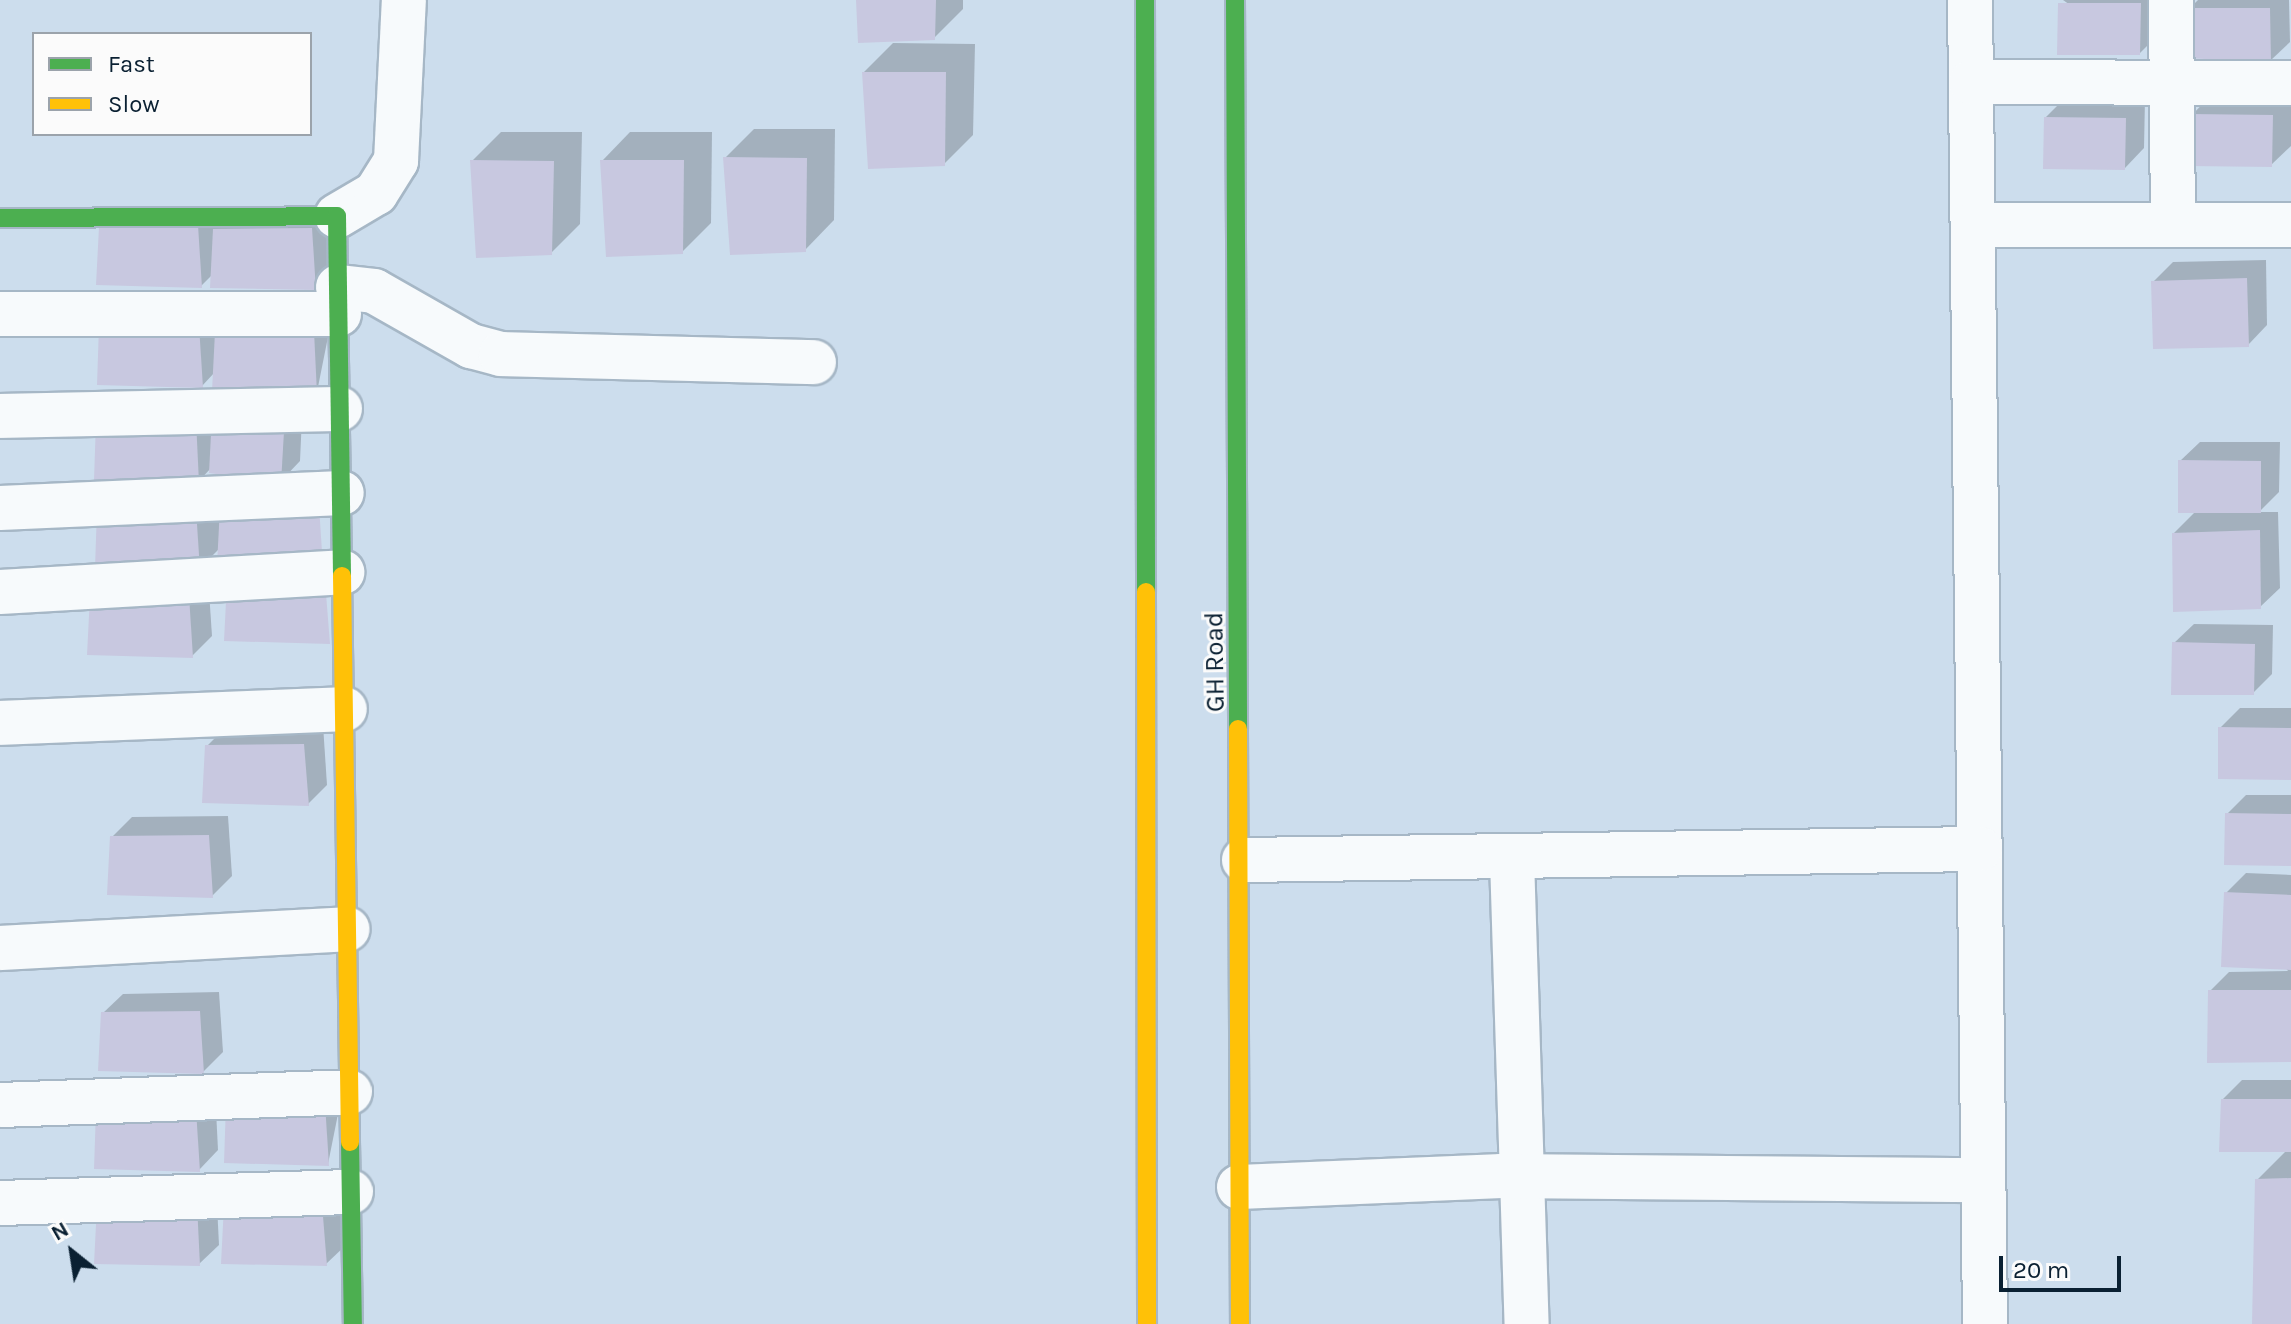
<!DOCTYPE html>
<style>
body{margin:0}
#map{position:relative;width:2291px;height:1324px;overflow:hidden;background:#ccdded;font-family:Karla,sans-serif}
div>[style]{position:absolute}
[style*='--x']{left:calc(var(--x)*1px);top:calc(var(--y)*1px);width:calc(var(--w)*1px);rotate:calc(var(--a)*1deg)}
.shadow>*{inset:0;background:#0003}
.building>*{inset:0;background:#c8c8e0}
.roads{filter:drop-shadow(2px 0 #a6b7c6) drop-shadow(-2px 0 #a6b7c6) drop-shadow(0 2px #a6b7c6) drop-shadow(0 -2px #a6b7c6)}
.street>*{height:44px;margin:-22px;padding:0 22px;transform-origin:22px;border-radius:22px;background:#f7fafc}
.fast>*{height:18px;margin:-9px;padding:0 9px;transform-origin:9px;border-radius:9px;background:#4caf50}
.slow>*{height:18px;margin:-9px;padding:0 9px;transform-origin:9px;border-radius:9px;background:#ffc107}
span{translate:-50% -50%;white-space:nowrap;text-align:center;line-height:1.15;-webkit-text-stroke:6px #fbfbfb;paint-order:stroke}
.street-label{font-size:26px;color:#0a2032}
.legend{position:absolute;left:32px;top:32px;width:280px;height:104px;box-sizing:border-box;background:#fbfbfb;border:2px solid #9ba3ab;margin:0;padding:10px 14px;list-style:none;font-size:24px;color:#0a2032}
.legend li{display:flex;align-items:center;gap:16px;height:40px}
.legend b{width:40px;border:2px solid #9ba3ab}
.north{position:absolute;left:32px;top:1212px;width:80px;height:80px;-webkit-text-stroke:6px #fbfbfb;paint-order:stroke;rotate:330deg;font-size:22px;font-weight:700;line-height:32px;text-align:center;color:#0a2032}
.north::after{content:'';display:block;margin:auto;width:28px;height:36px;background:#0a2032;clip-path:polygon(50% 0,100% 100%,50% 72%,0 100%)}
.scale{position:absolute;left:1999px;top:1256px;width:122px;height:36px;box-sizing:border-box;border:4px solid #0a2032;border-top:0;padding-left:10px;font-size:24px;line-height:28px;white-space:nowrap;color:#0a2032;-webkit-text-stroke:6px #fbfbfb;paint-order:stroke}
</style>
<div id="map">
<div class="shadow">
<div style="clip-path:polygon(858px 0,963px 0,963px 9px,934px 38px)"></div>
<div style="clip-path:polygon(2063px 0,2159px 0,2159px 34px,2139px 54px)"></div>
<div style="clip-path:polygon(2198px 0,2289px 0,2290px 42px,2270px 61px,2189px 9px)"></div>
<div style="clip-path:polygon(893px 43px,975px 44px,973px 135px,944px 164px,864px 72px)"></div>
<div style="clip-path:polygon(2211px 95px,2291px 96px,2291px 146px,2271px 165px,2192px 115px)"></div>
<div style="clip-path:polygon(2065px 98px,2145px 99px,2144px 148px,2125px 168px,2046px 117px)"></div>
<div style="clip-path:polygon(754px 129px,835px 129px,834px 220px,805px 250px,725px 158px)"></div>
<div style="clip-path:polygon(501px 132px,582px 132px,580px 224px,551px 253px,472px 161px)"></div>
<div style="clip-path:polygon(630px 132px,712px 132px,711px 223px,682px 252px,602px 161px)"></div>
<div style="clip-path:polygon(331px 209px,335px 269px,315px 288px,213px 274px,201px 286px,101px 227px)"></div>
<div style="clip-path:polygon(2266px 260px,2267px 325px,2248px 345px,2153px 282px,2173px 262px)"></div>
<div style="clip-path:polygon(121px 307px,333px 312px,317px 392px,215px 372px,202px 386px)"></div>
<div style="clip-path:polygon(303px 395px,300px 461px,281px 481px,211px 468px,199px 481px,96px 478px,234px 396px)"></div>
<div style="clip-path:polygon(2200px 442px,2280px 442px,2279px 492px,2259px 512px,2278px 512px,2280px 588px,2260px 607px,2174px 533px,2196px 511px,2180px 461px)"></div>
<div style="clip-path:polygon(215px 489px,228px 583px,220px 548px,199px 569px,97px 566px)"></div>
<div style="clip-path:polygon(208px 576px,212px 636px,192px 656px,89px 653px)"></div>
<div style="clip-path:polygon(2194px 624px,2273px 625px,2272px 674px,2253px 693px,2174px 643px)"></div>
<div style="clip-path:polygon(2240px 708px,2291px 708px,2291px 778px,2220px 728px)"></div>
<div style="clip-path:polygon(323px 725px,327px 785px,308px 804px,207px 746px,227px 726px)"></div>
<div style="clip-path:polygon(2246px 795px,2291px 795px,2291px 864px,2227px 814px)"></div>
<div style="clip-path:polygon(228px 816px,232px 876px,212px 896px,112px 837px,132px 817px)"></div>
<div style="clip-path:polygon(2246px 873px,2291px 875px,2291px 1060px,2210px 991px,2229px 972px,2288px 971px,2226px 893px)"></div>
<div style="clip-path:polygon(219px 992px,223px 1052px,203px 1072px,103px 1013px,123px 994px)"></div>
<div style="clip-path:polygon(2242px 1080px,2291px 1080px,2291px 1324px,2254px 1324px,2257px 1180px,2287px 1150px,2222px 1100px)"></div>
<div style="clip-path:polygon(344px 1084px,328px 1164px,226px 1161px)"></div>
<div style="clip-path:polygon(215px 1090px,218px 1150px,199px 1170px,96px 1167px)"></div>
<div style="clip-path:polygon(216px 1185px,219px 1245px,199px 1264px,97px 1262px)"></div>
<div style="clip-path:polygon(341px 1185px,346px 1245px,326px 1264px,245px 1186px)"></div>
</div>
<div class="building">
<div style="clip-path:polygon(856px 0,936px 0,935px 40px,858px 43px)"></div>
<div style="clip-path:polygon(2058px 3px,2141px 3px,2140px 55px,2057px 55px)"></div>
<div style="clip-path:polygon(2187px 8px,2270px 8px,2271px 63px,2188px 58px)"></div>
<div style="clip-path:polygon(862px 72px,946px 72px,945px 166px,868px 169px)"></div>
<div style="clip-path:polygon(2190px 114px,2273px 115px,2272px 167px,2189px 166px)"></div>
<div style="clip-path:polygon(2044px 117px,2126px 118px,2125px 170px,2043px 169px)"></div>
<div style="clip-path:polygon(723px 157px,807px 158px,806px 252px,730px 255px)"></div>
<div style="clip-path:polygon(470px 160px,554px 161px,552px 255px,476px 258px)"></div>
<div style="clip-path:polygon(600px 160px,684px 160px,683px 254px,606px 257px)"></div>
<div style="clip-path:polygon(198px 225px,202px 288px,96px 285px,99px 227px)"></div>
<div style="clip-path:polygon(312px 228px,316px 290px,210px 288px,213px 229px)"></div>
<div style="clip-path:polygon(2247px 278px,2249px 347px,2153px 349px,2151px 281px)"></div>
<div style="clip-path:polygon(199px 325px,203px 388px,97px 385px,99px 326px)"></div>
<div style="clip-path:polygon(314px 331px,317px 394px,212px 391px,215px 332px)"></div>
<div style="clip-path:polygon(285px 414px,281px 483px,209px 473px,212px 415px)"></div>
<div style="clip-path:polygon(196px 420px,199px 483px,94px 480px,96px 421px)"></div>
<div style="clip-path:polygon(2178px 460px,2261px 461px,2261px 513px,2178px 513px)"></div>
<div style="clip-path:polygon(319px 505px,323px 568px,217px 565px,220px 507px)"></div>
<div style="clip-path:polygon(196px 508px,200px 571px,95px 568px,97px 509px)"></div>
<div style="clip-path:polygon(2260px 530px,2261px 609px,2173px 612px,2172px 533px)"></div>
<div style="clip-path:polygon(325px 581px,330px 644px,224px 641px,227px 582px)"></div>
<div style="clip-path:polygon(189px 595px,193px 658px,87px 655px,90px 596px)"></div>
<div style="clip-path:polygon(2172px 642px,2255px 644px,2254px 695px,2171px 695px)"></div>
<div style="clip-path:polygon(2218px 727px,2291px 728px,2291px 780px,2218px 779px)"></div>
<div style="clip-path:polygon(304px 744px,309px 806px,202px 803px,205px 745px)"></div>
<div style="clip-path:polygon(2225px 813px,2291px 814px,2291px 866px,2224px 865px)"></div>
<div style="clip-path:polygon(209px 835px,213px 898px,107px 895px,110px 836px)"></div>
<div style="clip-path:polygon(2224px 892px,2291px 895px,2291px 970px,2221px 967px)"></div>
<div style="clip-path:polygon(2208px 990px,2291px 990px,2291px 1062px,2207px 1063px)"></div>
<div style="clip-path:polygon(200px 1011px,204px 1074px,98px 1071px,101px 1012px)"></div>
<div style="clip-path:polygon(2221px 1099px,2291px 1099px,2291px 1152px,2219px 1152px)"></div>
<div style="clip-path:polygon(325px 1103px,329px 1166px,224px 1163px,226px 1104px)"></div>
<div style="clip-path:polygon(196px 1109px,200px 1172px,94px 1169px,96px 1110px)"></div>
<div style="clip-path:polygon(2291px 1178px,2291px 1324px,2252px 1324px,2255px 1179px)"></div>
<div style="clip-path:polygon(197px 1204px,200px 1266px,94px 1264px,97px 1205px)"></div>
<div style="clip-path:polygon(322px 1204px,327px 1266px,221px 1264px,224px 1205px)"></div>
</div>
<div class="roads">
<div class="street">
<div style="--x:1970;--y:0;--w:1324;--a:89.35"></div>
<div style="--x:2171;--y:0;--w:225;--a:89.5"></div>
<div style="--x:1971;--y:82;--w:320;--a:0.2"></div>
<div style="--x:337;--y:216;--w:45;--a:-30.5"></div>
<div style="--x:376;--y:193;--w:38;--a:-58"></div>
<div style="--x:396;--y:161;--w:161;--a:-87.2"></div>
<div style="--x:1973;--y:225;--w:318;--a:0"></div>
<div style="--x:338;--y:287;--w:36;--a:6"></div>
<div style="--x:374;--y:291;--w:112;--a:29.6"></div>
<div style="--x:471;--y:346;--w:31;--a:15"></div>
<div style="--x:501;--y:354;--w:313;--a:1.5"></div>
<div style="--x:0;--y:314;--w:339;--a:0"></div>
<div style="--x:0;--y:416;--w:340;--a:-1.2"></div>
<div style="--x:0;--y:508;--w:342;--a:-2.5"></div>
<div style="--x:0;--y:592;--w:343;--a:-3.3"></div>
<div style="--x:0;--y:723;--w:345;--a:-2.3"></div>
<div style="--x:1512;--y:859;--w:465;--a:88.2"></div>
<div style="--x:1244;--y:860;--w:736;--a:-0.86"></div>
<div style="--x:0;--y:948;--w:348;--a:-3.1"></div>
<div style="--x:0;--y:1105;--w:350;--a:-2.1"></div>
<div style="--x:1239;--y:1187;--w:263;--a:-2.4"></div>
<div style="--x:1502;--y:1176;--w:481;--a:0.5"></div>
<div style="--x:0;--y:1203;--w:351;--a:-1.8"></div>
</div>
<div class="fast">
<div style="--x:1145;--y:0;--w:592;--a:89.9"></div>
<div style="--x:1235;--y:0;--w:729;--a:89.76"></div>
<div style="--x:0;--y:218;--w:337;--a:-0.3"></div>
<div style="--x:337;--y:216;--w:360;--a:89.2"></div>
<div style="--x:350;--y:1142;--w:182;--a:89.1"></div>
</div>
<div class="slow">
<div style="--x:342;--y:576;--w:566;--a:89.19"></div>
<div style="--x:1146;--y:592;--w:732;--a:89.92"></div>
<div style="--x:1238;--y:729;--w:595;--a:89.81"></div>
</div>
</div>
<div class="street-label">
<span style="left:1215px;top:662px;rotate:-91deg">GH Road</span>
</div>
<ul class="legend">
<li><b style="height:10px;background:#4caf50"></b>Fast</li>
<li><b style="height:10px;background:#ffc107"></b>Slow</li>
</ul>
<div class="north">N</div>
<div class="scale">20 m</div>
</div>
